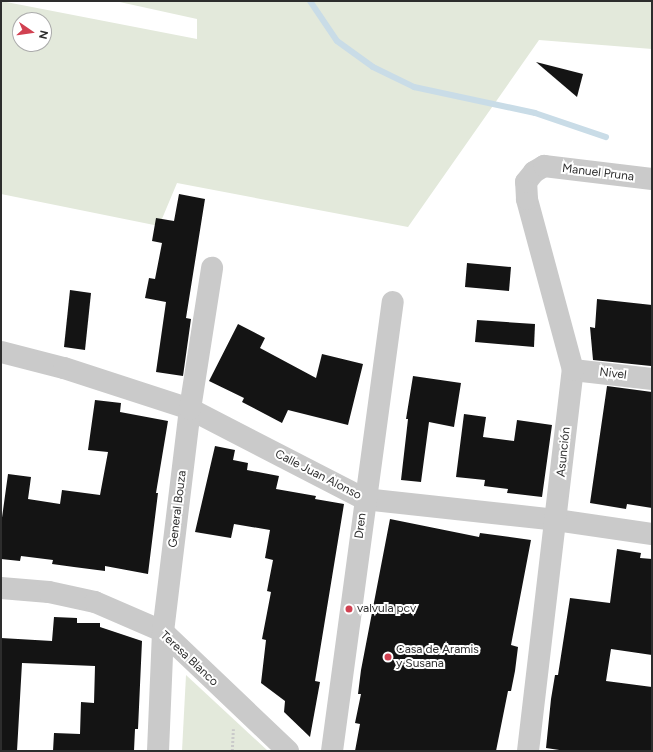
<!DOCTYPE html>
<meta charset="utf-8">
<style>
body{margin:0}
#map{position:relative;width:653px;height:752px;overflow:hidden;background:#fff;font-family:Figtree,sans-serif}
div>[style]{position:absolute}
[style*='--x']{left:calc(var(--x)*1px);top:calc(var(--y)*1px);width:calc(var(--w)*1px);rotate:calc(var(--a)*1deg)}
.green>*{inset:0;background:#e3e9db}
.stream>*{height:6px;margin:-3px;padding:0 3px;transform-origin:3px;border-radius:3px;background:#c9dce7}
.building>*{inset:0;background:#141414}
.path>*{height:2.5px;margin-top:-1.25px;transform-origin:0;background:repeating-linear-gradient(90deg,#cacaca 0 2px,transparent 0 4px)}
.minor>*{height:22px;margin:-11px;padding:0 11px;transform-origin:11px;border-radius:11px;background:#cacaca}
.dots>*{width:11px;height:11px;translate:-50% -50%;box-sizing:border-box;border:2px solid #fff;border-radius:50%}
span{translate:-50% -50%;white-space:nowrap;text-align:center;line-height:1.15;-webkit-text-stroke:4px #fff;paint-order:stroke}
.street-label{font-size:12px;color:#2d2d2d}
.poi-label{font-size:12px;color:#2d2d2d}
.left{translate:0 -50%;text-align:left}
.frame{position:absolute;inset:0;border:2px solid #2d2d2d;pointer-events:none}
.north{position:absolute;left:12px;top:12px;width:40px;height:40px;box-sizing:border-box;background:#fff;border:1px solid #ababab;border-radius:50%;rotate:103deg;font-size:11px;font-weight:700;line-height:16px;text-align:center;color:#2d2d2d}
.north::after{content:'';display:block;margin:auto;width:14px;height:18px;background:#d14151;clip-path:polygon(50% 0,100% 100%,50% 72%,0 100%)}
</style>
<div id="map">
<div class="green">
<div style="clip-path:polygon(evenodd,1px 1px,197px 39px,197px 19px,115px 1px,652px 1px,652px 49px,539px 40px,408px 227px,177px 183px,159px 226px,1px 194px,1px 1px,20px 20px,44px 20px,44px 44px,20px 44px,20px 20px)"></div>
<div style="clip-path:polygon(186px 675px,268px 751px,182px 751px)"></div>
</div>
<div class="stream">
<div style="--x:310;--y:1;--w:48;--a:56"></div>
<div style="--x:337;--y:41;--w:44;--a:35.8"></div>
<div style="--x:373;--y:67;--w:46;--a:26"></div>
<div style="--x:414;--y:87;--w:124;--a:12.1"></div>
<div style="--x:535;--y:113;--w:75;--a:18.7"></div>
</div>
<div class="building">
<div style="clip-path:polygon(536px 62px,583px 74px,577px 97px)"></div>
<div style="clip-path:polygon(179px 194px,205px 199px,186px 318px,191px 319px,183px 376px,156px 372px,166px 302px,145px 298px,149px 278px,155px 279px,162px 243px,152px 241px,156px 218px,174px 221px)"></div>
<div style="clip-path:polygon(467px 263px,511px 267px,509px 291px,465px 287px)"></div>
<div style="clip-path:polygon(70px 290px,91px 293px,85px 350px,64px 347px)"></div>
<div style="clip-path:polygon(597px 299px,652px 305px,651px 366px,593px 360px,590px 327px,595px 328px)"></div>
<div style="clip-path:polygon(477px 320px,535px 324px,534px 347px,475px 342px)"></div>
<div style="clip-path:polygon(238px 324px,265px 338px,260px 348px,316px 378px,322px 354px,363px 364px,348px 425px,288px 410px,282px 423px,242px 402px,244px 398px,209px 381px)"></div>
<div style="clip-path:polygon(413px 376px,461px 383px,454px 427px,429px 422px,421px 482px,401px 480px,408px 419px,406px 419px)"></div>
<div style="clip-path:polygon(607px 386px,652px 392px,652px 508px,627px 504px,626px 509px,590px 503px)"></div>
<div style="clip-path:polygon(95px 400px,121px 403px,120px 412px,168px 421px,156px 493px,158px 493px,148px 574px,105px 566px,105px 571px,74px 567px,52px 564px,53px 560px,21px 556px,20px 561px,1px 559px,1px 525px,8px 474px,31px 477px,28px 499px,60px 504px,62px 490px,100px 495px,108px 452px,88px 450px)"></div>
<div style="clip-path:polygon(464px 414px,486px 417px,483px 437px,514px 441px,517px 420px,552px 425px,542px 497px,507px 493px,508px 489px,484px 486px,485px 480px,456px 477px)"></div>
<div style="clip-path:polygon(215px 446px,235px 450px,233px 460px,248px 463px,247px 470px,279px 476px,276px 489px,316px 496px,315px 499px,344px 504px,315px 681px,320px 682px,310px 737px,284px 712px,285px 701px,261px 683px,266px 640px,262px 639px,271px 592px,267px 591px,273px 560px,265px 558px,270px 530px,234px 524px,231px 538px,195px 532px)"></div>
<div style="clip-path:polygon(390px 519px,479px 537px,480px 533px,531px 540px,511px 645px,518px 647px,515px 671px,511px 691px,508px 691px,496px 751px,355px 751px,360px 724px,355px 723px,361px 694px,358px 694px,361px 670px)"></div>
<div style="clip-path:polygon(617px 549px,641px 553px,640px 558px,652px 559px,652px 655px,611px 649px,606px 681px,652px 687px,652px 751px,566px 751px,546px 748px,551px 699px,555px 675px,558px 675px,570px 598px,610px 603px)"></div>
<div style="clip-path:polygon(54px 617px,77px 618px,77px 623px,100px 623px,100px 627px,142px 641px,138px 729px,135px 729px,134px 751px,53px 751px,54px 733px,80px 734px,81px 702px,94px 703px,95px 666px,22px 663px,17px 751px,1px 751px,1px 638px,52px 641px)"></div>
</div>
<div class="path">
<div style="--x:232;--y:751;--w:22;--a:-87"></div>
</div>
<div class="minor">
<div style="--x:1;--y:352;--w:65;--a:14.3"></div>
<div style="--x:64;--y:368;--w:133;--a:18"></div>
<div style="--x:190;--y:409;--w:196;--a:27.3"></div>
<div style="--x:364;--y:499;--w:193;--a:6.2"></div>
<div style="--x:556;--y:520;--w:97;--a:8.3"></div>
<div style="--x:573;--y:370;--w:80;--a:6.5"></div>
<div style="--x:1;--y:588;--w:48;--a:4.8"></div>
<div style="--x:49;--y:592;--w:47;--a:12.3"></div>
<div style="--x:95;--y:602;--w:73;--a:23.4"></div>
<div style="--x:162;--y:631;--w:174;--a:43.6"></div>
<div style="--x:158;--y:751;--w:119;--a:-87.6"></div>
<div style="--x:163;--y:632;--w:225;--a:-83.1"></div>
<div style="--x:190;--y:409;--w:143;--a:-81.1"></div>
<div style="--x:332;--y:751;--w:453;--a:-82.3"></div>
<div style="--x:528;--y:751;--w:384;--a:-83.3"></div>
<div style="--x:573;--y:370;--w:177;--a:-105.1"></div>
<div style="--x:527;--y:199;--w:17;--a:-93"></div>
<div style="--x:526;--y:182;--w:13;--a:-51"></div>
<div style="--x:534;--y:172;--w:12;--a:-31"></div>
<div style="--x:544;--y:166;--w:109;--a:6.9"></div>
</div>
<div class="dots">
<div style="left:349px;top:609px;background:#d14151"></div>
<div style="left:388px;top:657px;background:#d14151"></div>
</div>
<div class="street-label">
<span style="left:598px;top:173px;rotate:7deg">Manuel Pruna</span>
<span style="left:613px;top:374px;rotate:7deg">Nivel</span>
<span style="left:564px;top:452px;rotate:-84deg">Asunción</span>
<span style="left:318px;top:475px;rotate:27deg">Calle Juan Alonso</span>
<span style="left:178px;top:509px;rotate:-83deg">General Bouza</span>
<span style="left:361px;top:526px;rotate:-83deg">Dren</span>
<span style="left:189px;top:659px;rotate:43deg">Teresa Blanco</span>
</div>
<div class="poi-label">
<span class="left" style="left:357px;top:609px">valvula pcv</span>
<span class="left" style="left:396px;top:657px">Casa de Aramis<br>y Susana</span>
</div>
<div class="frame"></div>
<div class="north">N</div>
</div>
